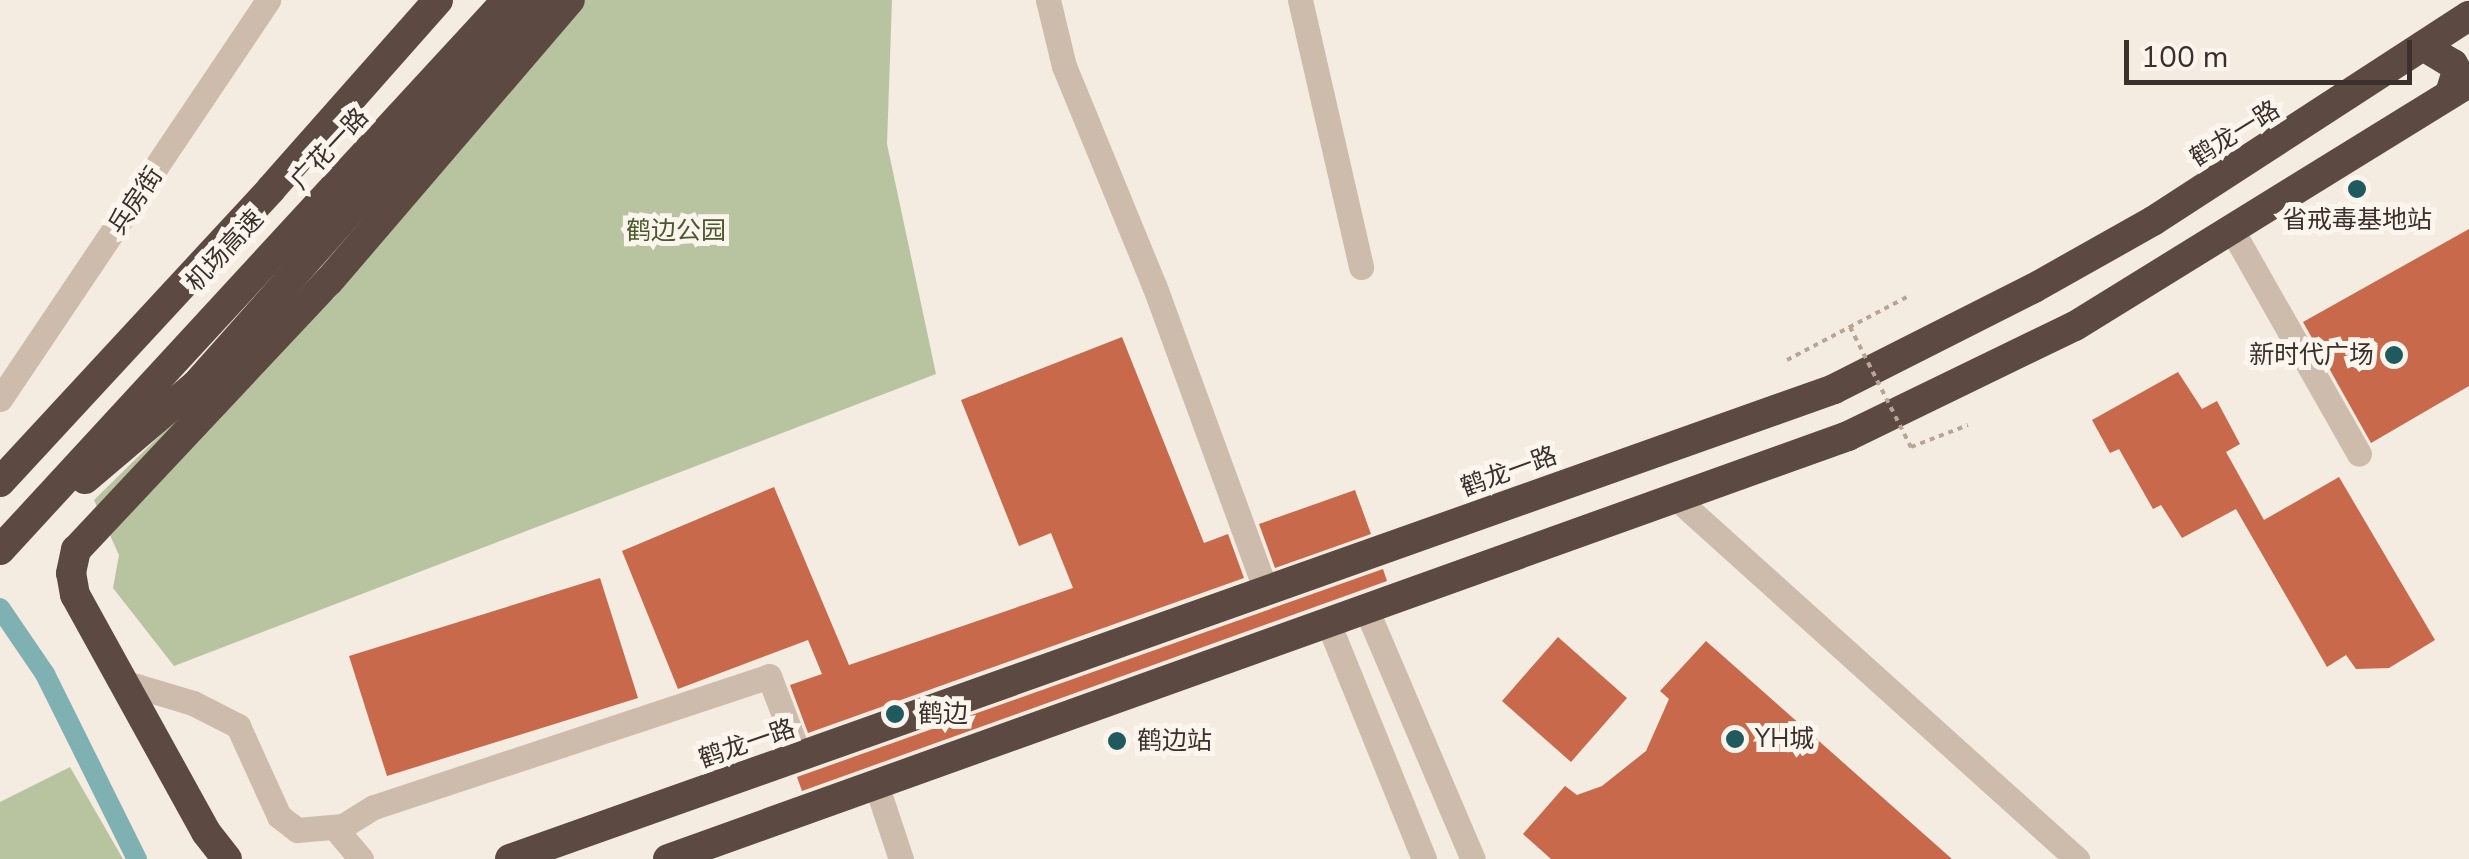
<!DOCTYPE html>
<meta charset="utf-8">
<style>
body{margin:0}
#map{position:relative;width:2469px;height:859px;overflow:hidden;background:#f4ebe1;font-family:"Nunito Sans","Noto Sans SC",sans-serif}
div>[style]{position:absolute}
[style*='--x']{left:calc(var(--x)*1px);top:calc(var(--y)*1px);width:calc(var(--w)*1px);rotate:calc(var(--a)*1deg)}
.green>*{inset:0;background:#b8c4a0}
.canal>*{height:20px;margin:-10px;padding:0 10px;transform-origin:10px;border-radius:10px;background:#7fb0b2}
.building>*{inset:0;background:#c8694b}
.path>*{height:4px;margin-top:-2px;transform-origin:0;background:repeating-linear-gradient(90deg,#b9a596 0 5px,transparent 0 10px)}
.minor>*{height:25px;margin:-12.5px;padding:0 12.5px;transform-origin:12.5px;border-radius:12.5px;background:#cdbbac}
.highway>*{height:30px;margin:-15px;padding:0 15px;transform-origin:15px;border-radius:15px;background:#5c4a42}
.path-bridge>*{height:4px;margin-top:-2px;transform-origin:0;background:repeating-linear-gradient(90deg,#b9a596 0 5px,transparent 0 10px)}
.dots>*{width:28px;height:28px;translate:-50% -50%;box-sizing:border-box;border:5px solid #fbf5ee;border-radius:50%}
span{translate:-50% -50%;white-space:nowrap;text-align:center;line-height:1.15;-webkit-text-stroke:10px #fbf5ee;paint-order:stroke}
.street-label{font-size:25px;color:#3b302b}
.poi-label{font-size:25px;color:#3b302b}
.right{translate:-100% -50%;text-align:right}
.left{translate:0 -50%;text-align:left}
.park-label{font-size:25px;color:#4a5a2e}
.scale{position:absolute;left:2124px;top:40px;width:288px;height:45px;box-sizing:border-box;border:5px solid #3b302b;border-top:0;padding-left:12px;font-size:30px;line-height:35px;white-space:nowrap;color:#3b302b;-webkit-text-stroke:8px #fbf5ee;paint-order:stroke}
</style>
<div id="map">
<div class="green">
<div style="clip-path:polygon(580px 0,892px 0,887px 144px,936px 374px,174px 666px,113px 588px,119px 555px,94px 500px,302px 296px,333px 299px)"></div>
<div style="clip-path:polygon(70px 767px,123px 859px,0 859px,0 802px)"></div>
</div>
<div class="canal">
<div style="--x:0;--y:608;--w:80;--a:55.7"></div>
<div style="--x:45;--y:674;--w:207;--a:63.6"></div>
</div>
<div class="building">
<div style="clip-path:polygon(2469px 229px,2469px 386px,2371px 443px,2303px 322px)"></div>
<div style="clip-path:polygon(1122px 337px,1204px 543px,1228px 534px,1244px 578px,808px 733px,790px 685px,822px 674px,808px 640px,678px 689px,622px 551px,774px 487px,849px 665px,1073px 588px,1051px 533px,1019px 546px,961px 400px)"></div>
<div style="clip-path:polygon(2178px 372px,2202px 409px,2217px 401px,2240px 444px,2226px 452px,2264px 520px,2339px 477px,2435px 640px,2389px 668px,2356px 669px,2346px 655px,2327px 667px,2236px 509px,2182px 538px,2161px 505px,2153px 509px,2119px 449px,2110px 453px,2092px 420px)"></div>
<div style="clip-path:polygon(1355px 490px,1371px 534px,1275px 568px,1259px 524px)"></div>
<div style="clip-path:polygon(1383px 569px,1387px 581px,802px 791px,797px 777px)"></div>
<div style="clip-path:polygon(600px 578px,638px 698px,387px 776px,349px 656px)"></div>
<div style="clip-path:polygon(1558px 637px,1627px 698px,1571px 762px,1502px 701px)"></div>
<div style="clip-path:polygon(1706px 641px,1952px 859px,1551px 859px,1523px 834px,1565px 786px,1577px 795px,1602px 786px,1646px 751px,1669px 699px,1660px 691px)"></div>
</div>
<div class="path">
<div style="--x:1787;--y:360;--w:138;--a:-27.7"></div>
<div style="--x:1911;--y:447;--w:61;--a:-21.1"></div>
</div>
<div class="minor">
<div style="--x:1048;--y:0;--w:68;--a:76.4"></div>
<div style="--x:1064;--y:66;--w:237;--a:67.7"></div>
<div style="--x:1154;--y:285;--w:326;--a:69.9"></div>
<div style="--x:1300;--y:0;--w:274;--a:77.1"></div>
<div style="--x:2233;--y:232;--w:255;--a:60.4"></div>
<div style="--x:0;--y:399;--w:481;--a:-56.1"></div>
<div style="--x:1676;--y:498;--w:540;--a:42"></div>
<div style="--x:1367;--y:611;--w:270;--a:66.9"></div>
<div style="--x:1329;--y:625;--w:253;--a:67.9"></div>
<div style="--x:123;--y:682;--w:73;--a:16.7"></div>
<div style="--x:193;--y:703;--w:51;--a:27.1"></div>
<div style="--x:238;--y:726;--w:99;--a:65.5"></div>
<div style="--x:279;--y:816;--w:23;--a:38"></div>
<div style="--x:297;--y:830;--w:46;--a:-5"></div>
<div style="--x:343;--y:826;--w:36;--a:-32"></div>
<div style="--x:374;--y:807;--w:416;--a:-18.3"></div>
<div style="--x:769;--y:676;--w:87;--a:69.1"></div>
<div style="--x:877;--y:787;--w:76;--a:71.6"></div>
<div style="--x:334;--y:827;--w:42;--a:49.8"></div>
</div>
<div class="highway">
<div style="--x:2423;--y:46;--w:35;--a:31"></div>
<div style="--x:2453;--y:64;--w:8;--a:60"></div>
<div style="--x:2457;--y:71;--w:24;--a:107"></div>
<div style="--x:85;--y:479;--w:145;--a:-40.3"></div>
<div style="--x:196;--y:385;--w:514;--a:-48.47"></div>
<div style="--x:0;--y:482;--w:399;--a:-47.2"></div>
<div style="--x:271;--y:189;--w:252;--a:-48.5"></div>
<div style="--x:0;--y:550;--w:748;--a:-47.33"></div>
<div style="--x:227;--y:859;--w:34;--a:-128"></div>
<div style="--x:206;--y:832;--w:271;--a:-118.9"></div>
<div style="--x:75;--y:595;--w:22;--a:-100"></div>
<div style="--x:71;--y:573;--w:24;--a:-78"></div>
<div style="--x:76;--y:550;--w:369;--a:-46.8"></div>
<div style="--x:329;--y:281;--w:370;--a:-49.4"></div>
<div style="--x:510;--y:859;--w:1405;--a:-19.54"></div>
<div style="--x:1834;--y:389;--w:224;--a:-26.8"></div>
<div style="--x:2034;--y:288;--w:137;--a:-29.4"></div>
<div style="--x:2153;--y:221;--w:377;--a:-33"></div>
<div style="--x:668;--y:859;--w:1254;--a:-19.72"></div>
<div style="--x:1848;--y:436;--w:252;--a:-25.9"></div>
<div style="--x:2075;--y:326;--w:463;--a:-31.7"></div>
</div>
<div class="path-bridge">
<div style="--x:1850;--y:327;--w:135;--a:63.1"></div>
</div>
<div class="dots">
<div style="left:2357px;top:189px;background:#1f5a5e"></div>
<div style="left:2394px;top:355px;background:#1f5a5e"></div>
<div style="left:895px;top:714px;background:#1f5a5e"></div>
<div style="left:1735px;top:739px;background:#1f5a5e"></div>
<div style="left:1117px;top:741px;background:#1f5a5e"></div>
</div>
<div class="street-label">
<span style="left:2235px;top:134px;rotate:-32deg">鹤龙一路</span>
<span style="left:330px;top:149px;rotate:-47deg">广花一路</span>
<span style="left:136px;top:201px;rotate:-56deg">兵房街</span>
<span style="left:225px;top:251px;rotate:-47deg">机场高速</span>
<span style="left:1509px;top:472px;rotate:-20deg">鹤龙一路</span>
<span style="left:747px;top:744px;rotate:-19deg">鹤龙一路</span>
</div>
<div class="poi-label">
<span style="left:2357px;top:220px">省戒毒基地站</span>
<span class="right" style="left:2374px;top:355px">新时代广场</span>
<span class="left" style="left:918px;top:714px">鹤边</span>
<span class="left" style="left:1755px;top:739px">YH城</span>
<span class="left" style="left:1137px;top:741px">鹤边站</span>
</div>
<div class="park-label">
<span style="left:676px;top:231px">鹤边公园</span>
</div>
<div class="scale">100 m</div>
</div>
